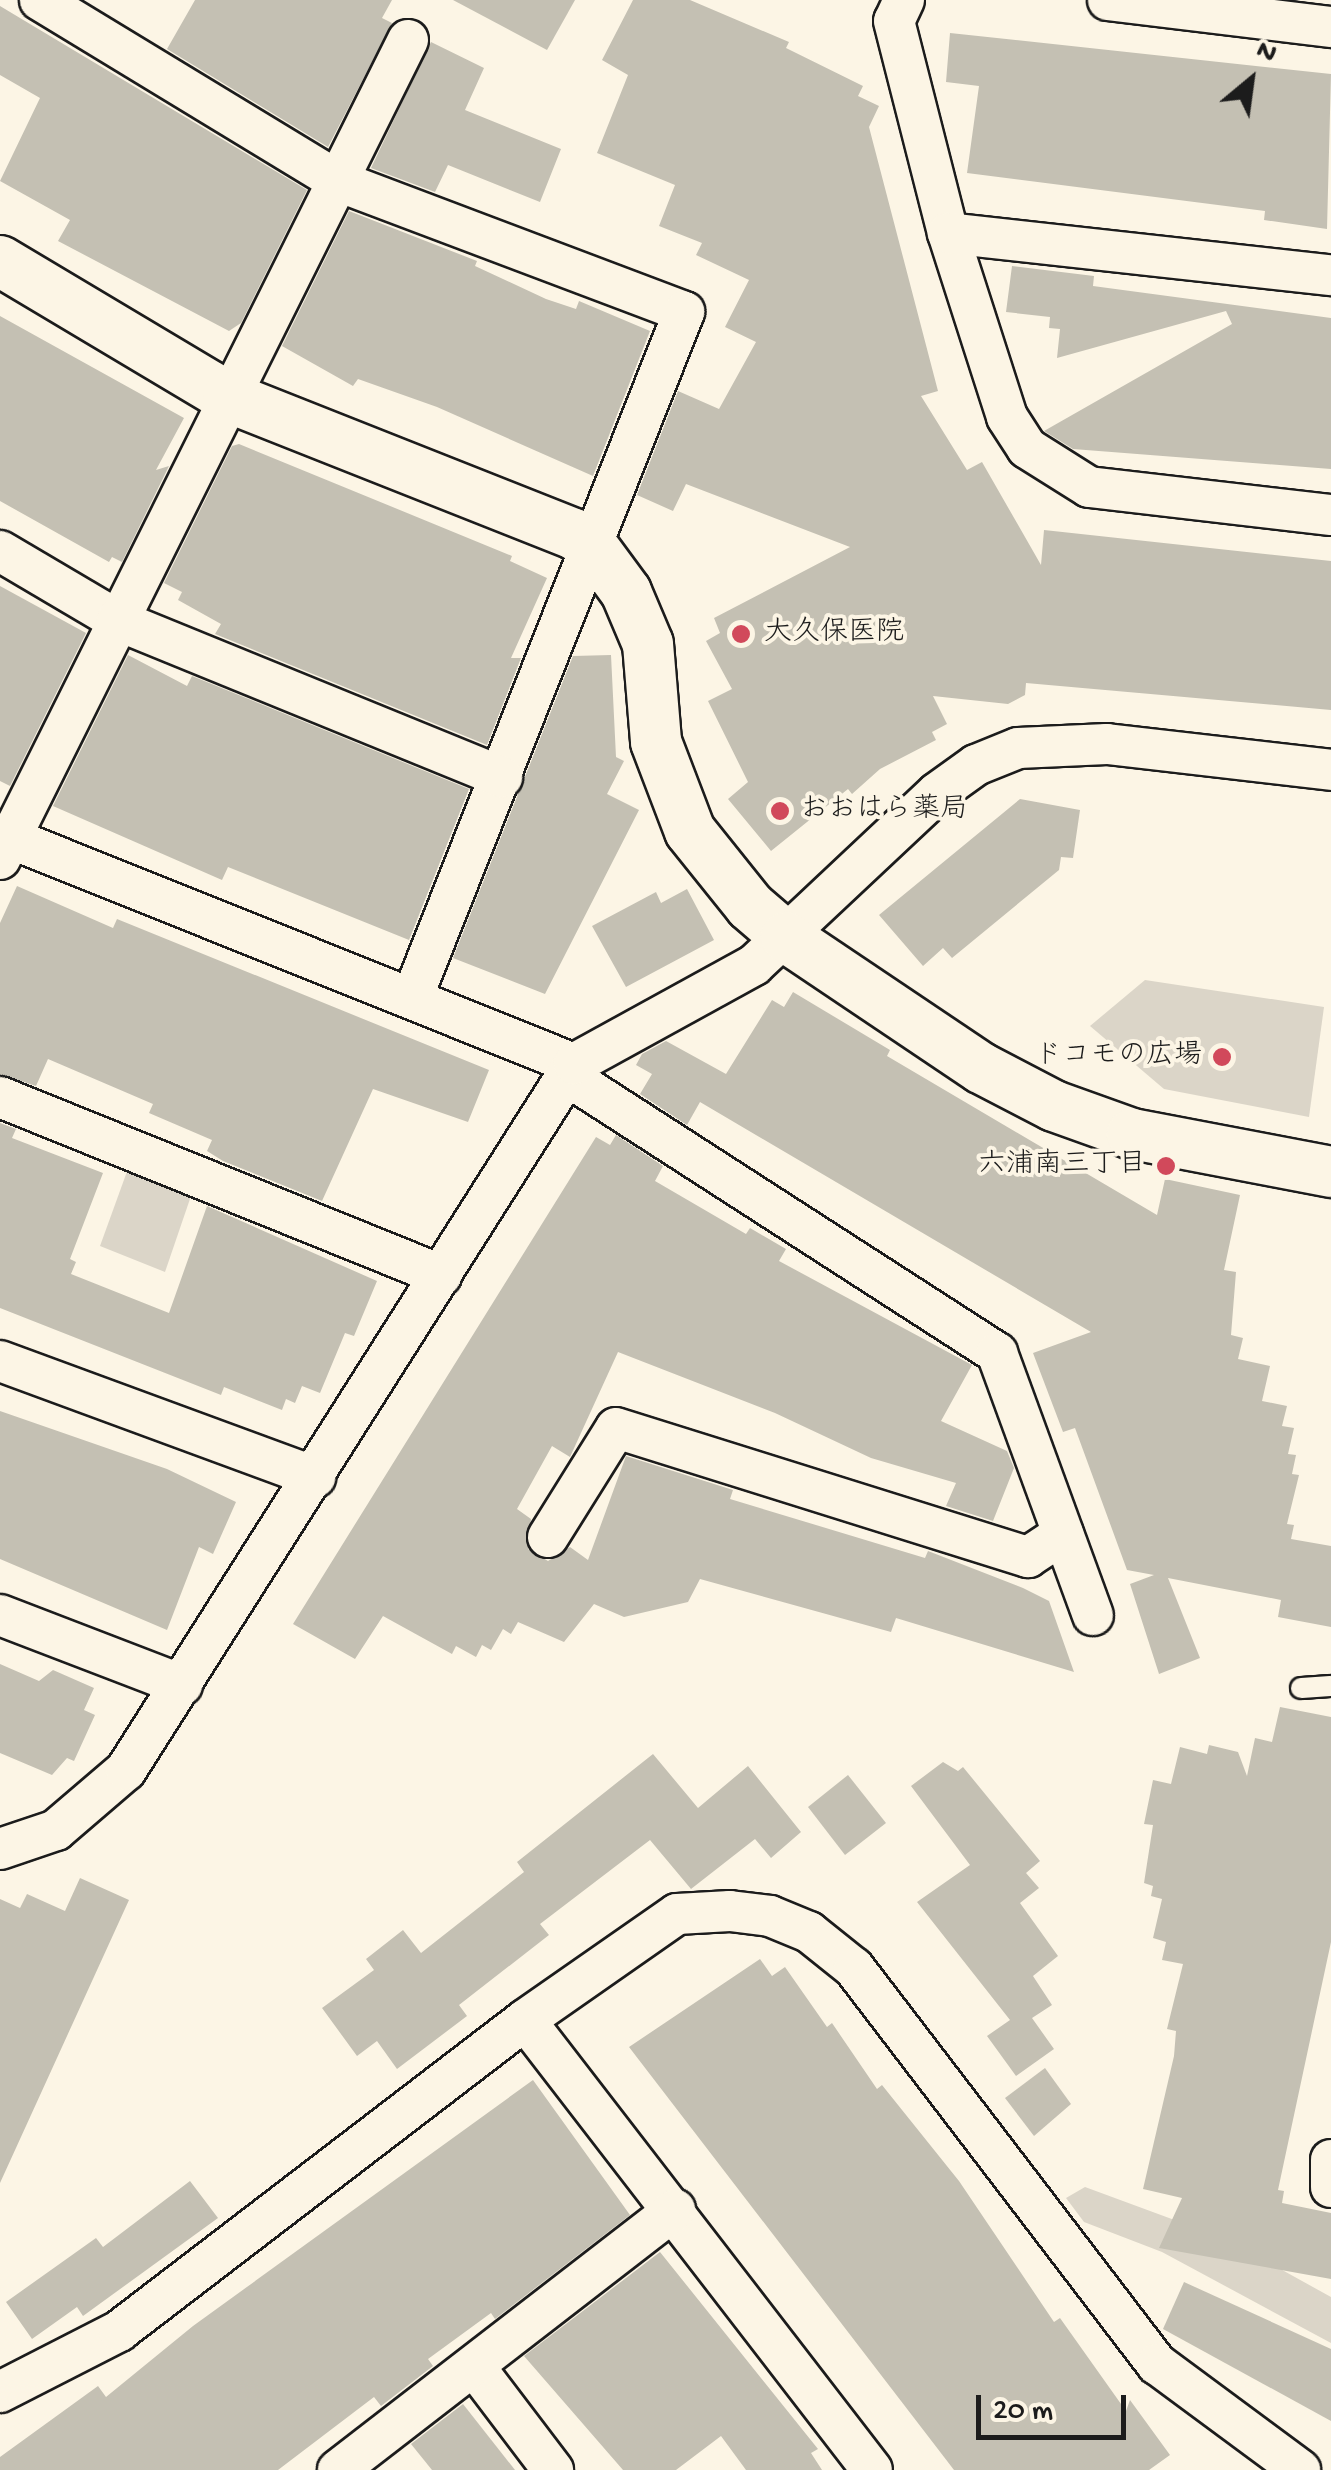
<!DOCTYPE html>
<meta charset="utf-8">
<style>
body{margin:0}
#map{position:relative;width:1331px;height:2470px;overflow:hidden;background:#fcf5e5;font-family:"Gochi Hand","Klee One",sans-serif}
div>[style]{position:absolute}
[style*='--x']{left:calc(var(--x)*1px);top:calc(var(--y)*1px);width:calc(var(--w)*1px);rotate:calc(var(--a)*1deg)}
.green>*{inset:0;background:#dbd5c8}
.building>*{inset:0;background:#c4c0b3}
.roads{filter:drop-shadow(2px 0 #1c1c1c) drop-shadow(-2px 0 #1c1c1c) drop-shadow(0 2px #1c1c1c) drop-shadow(0 -2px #1c1c1c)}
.service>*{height:20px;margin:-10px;padding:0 10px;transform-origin:10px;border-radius:10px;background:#fcf5e5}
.minor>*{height:40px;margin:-20px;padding:0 20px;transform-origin:20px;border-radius:20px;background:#fcf5e5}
.tertiary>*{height:50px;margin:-25px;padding:0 25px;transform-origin:25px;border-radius:25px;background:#fcf5e5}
.dots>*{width:28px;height:28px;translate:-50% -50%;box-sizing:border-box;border:5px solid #fcf5e5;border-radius:50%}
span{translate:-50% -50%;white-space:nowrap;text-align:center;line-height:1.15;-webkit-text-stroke:8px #fcf5e5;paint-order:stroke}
.poi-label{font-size:28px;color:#1c1c1c}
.left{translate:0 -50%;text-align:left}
.right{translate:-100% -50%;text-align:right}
.north{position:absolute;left:1201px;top:30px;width:100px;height:100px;-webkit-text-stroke:8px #fcf5e5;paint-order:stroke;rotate:29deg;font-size:28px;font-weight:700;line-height:40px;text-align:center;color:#1c1c1c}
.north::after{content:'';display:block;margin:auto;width:35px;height:45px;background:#1c1c1c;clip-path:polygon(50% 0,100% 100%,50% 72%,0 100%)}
.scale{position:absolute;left:976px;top:2395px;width:150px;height:45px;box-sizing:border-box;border:5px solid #1c1c1c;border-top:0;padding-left:12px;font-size:30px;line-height:35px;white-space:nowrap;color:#1c1c1c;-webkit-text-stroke:8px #fcf5e5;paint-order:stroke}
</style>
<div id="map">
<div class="green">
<div style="clip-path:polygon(1145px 980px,1324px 1007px,1309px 1117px,1164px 1089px,1090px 1026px)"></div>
<div style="clip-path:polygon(129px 1166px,192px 1193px,165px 1272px,100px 1246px)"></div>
<div style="clip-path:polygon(1085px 2187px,1226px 2239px,1331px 2297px,1331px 2343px,1162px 2252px,1084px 2222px,1066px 2198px)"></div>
</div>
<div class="building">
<div style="clip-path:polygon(195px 0,392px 0,382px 18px,392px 23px,328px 147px,167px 49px)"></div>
<div style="clip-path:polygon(453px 0,575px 0,547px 50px)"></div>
<div style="clip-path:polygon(633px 0,690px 0,789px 42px,786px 48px,863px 86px,858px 96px,879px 106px,869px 127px,938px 391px,921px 396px,967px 470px,982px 462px,1041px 565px,1044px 530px,1331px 561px,1331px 710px,1026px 683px,1025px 695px,1008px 704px,933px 696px,947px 724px,932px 732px,936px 740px,880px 769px,852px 794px,848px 789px,771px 851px,728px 799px,748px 782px,708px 701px,732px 689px,706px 641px,720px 633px,714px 618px,850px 547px,686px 484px,673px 511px,637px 495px,678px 391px,719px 409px,756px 342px,725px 327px,749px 280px,696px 255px,702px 243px,659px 226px,675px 185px,597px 153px,628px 75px,602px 60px)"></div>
<div style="clip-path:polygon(0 6px,307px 190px,241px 323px,229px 331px,58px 241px,70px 220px,0 181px,40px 98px,0 75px)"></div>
<div style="clip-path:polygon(950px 33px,1331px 74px,1327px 229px,1264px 220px,1265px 211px,967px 173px,979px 86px,946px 82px)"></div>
<div style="clip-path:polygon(431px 42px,484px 68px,465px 110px,561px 149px,540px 202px,448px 165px,435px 192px,371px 168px)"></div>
<div style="clip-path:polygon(349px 211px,477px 261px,475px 266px,546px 299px,576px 309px,579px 301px,650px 331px,593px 476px,437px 407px,358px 379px,353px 386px,282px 346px)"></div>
<div style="clip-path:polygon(1012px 266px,1094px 276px,1093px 286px,1331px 318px,1331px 469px,1073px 449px,1044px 431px,1232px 324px,1226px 311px,1057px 358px,1060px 329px,1049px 328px,1050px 317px,1006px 312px)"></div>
<div style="clip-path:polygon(0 316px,184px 418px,156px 470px,169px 466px,122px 562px,112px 557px,109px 562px,0 501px)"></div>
<div style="clip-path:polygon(239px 444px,512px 556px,510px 561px,547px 578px,511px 658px,521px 658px,487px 745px,215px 634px,221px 624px,178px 600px,182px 592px,164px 583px,232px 446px)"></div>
<div style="clip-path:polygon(0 586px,86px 633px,10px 786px,0 781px)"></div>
<div style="clip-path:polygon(128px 655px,187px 686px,192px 676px,469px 789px,409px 940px,228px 867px,222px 880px,53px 806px)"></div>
<div style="clip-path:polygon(611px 655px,616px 757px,624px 761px,607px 794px,639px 810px,545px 994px,453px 958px,573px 656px)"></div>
<div style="clip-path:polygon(1020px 799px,1080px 810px,1073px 858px,1061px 857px,1059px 870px,952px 958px,943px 948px,923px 966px,879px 915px)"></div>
<div style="clip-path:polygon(17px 886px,113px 928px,117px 919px,489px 1070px,468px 1122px,373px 1089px,322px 1201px,223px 1161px,207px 1151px,212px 1140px,149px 1113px,153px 1104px,48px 1059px,36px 1086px,0 1074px,0 923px)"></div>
<div style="clip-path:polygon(687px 889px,714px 940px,626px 987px,592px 926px,656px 892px,661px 903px)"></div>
<div style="clip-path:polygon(793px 992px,890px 1050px,887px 1056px,1157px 1215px,1165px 1179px,1240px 1195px,1224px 1270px,1236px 1272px,1231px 1335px,1243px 1338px,1238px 1359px,1270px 1366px,1262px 1401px,1287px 1406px,1282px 1426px,1294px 1428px,1288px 1454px,1296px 1455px,1292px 1474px,1299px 1475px,1287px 1524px,1294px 1525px,1291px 1539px,1331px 1546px,1331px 1627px,1278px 1617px,1281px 1600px,1168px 1578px,1200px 1658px,1159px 1674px,1130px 1584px,1154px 1575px,1127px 1570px,1075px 1428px,1063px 1432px,1033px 1353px,1091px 1332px,700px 1102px,687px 1125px,640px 1094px,652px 1074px,636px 1065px,642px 1054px,666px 1041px,726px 1074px,772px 1000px,784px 1007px)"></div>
<div style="clip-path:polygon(0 1123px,16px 1129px,12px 1138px,103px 1173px,70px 1259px,76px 1262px,71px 1274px,169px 1313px,207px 1206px,377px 1281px,354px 1336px,345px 1333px,320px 1393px,302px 1386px,295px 1403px,286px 1399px,282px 1410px,224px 1387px,221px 1395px,0 1308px)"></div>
<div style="clip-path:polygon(616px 1135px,663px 1166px,655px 1181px,746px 1234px,750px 1228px,786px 1249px,779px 1261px,972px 1365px,941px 1421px,1007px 1451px,1014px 1468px,993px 1521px,946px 1506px,956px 1483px,871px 1458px,775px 1413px,618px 1352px,570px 1457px,552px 1446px,517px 1509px,531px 1519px,528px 1549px,548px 1561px,570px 1547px,588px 1560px,626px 1456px,733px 1490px,730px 1499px,925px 1558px,928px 1551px,1023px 1588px,1049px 1601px,1074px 1672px,896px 1618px,891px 1632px,700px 1579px,688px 1602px,624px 1617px,594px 1604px,564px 1642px,518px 1622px,511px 1634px,503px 1629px,491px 1650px,482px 1645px,476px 1657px,456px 1646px,452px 1654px,383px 1616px,355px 1659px,293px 1624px,596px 1137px,610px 1145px)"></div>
<div style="clip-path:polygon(0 1411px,167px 1469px,236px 1502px,213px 1554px,199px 1547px,167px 1630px,0 1559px)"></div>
<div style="clip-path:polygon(0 1664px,39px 1681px,53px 1670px,94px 1688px,84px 1710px,95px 1715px,74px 1761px,67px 1758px,52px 1775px,0 1753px)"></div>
<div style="clip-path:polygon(1280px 1707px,1331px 1717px,1331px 1942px,1278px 2190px,1284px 2191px,1282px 2203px,1331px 2213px,1331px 2279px,1159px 2248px,1182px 2198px,1143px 2189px,1174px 2056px,1176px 2031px,1167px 2029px,1183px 1964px,1162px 1960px,1166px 1942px,1153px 1938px,1162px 1899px,1151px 1896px,1153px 1886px,1144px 1883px,1153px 1825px,1144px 1824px,1153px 1780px,1171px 1784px,1180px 1747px,1207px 1754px,1209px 1745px,1238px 1752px,1247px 1776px,1255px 1738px,1272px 1742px)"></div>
<div style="clip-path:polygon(653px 1754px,698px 1808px,748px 1766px,801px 1832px,771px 1858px,755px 1839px,691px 1889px,650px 1840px,540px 1924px,549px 1935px,459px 2005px,467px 2016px,397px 2069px,377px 2041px,357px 2056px,322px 2008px,374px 1970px,366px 1959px,403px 1930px,421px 1953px,524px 1872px,517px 1862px)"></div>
<div style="clip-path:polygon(943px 1762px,958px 1771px,963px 1767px,1040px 1861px,1026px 1873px,1039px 1888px,1020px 1903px,1058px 1956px,1033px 1976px,1052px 2005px,1032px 2018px,1054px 2049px,1016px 2076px,987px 2036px,1010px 2020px,917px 1902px,970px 1865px,911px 1786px)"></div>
<div style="clip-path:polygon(848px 1775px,886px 1823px,845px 1855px,808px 1807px)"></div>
<div style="clip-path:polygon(80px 1878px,129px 1900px,0 2183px,0 1899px,20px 1908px,27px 1894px,65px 1911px)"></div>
<div style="clip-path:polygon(760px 1959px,772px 1976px,785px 1967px,827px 2027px,832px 2023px,877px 2089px,882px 2085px,959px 2181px,1054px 2322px,1060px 2318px,1126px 2411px,1130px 2400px,1170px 2455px,1149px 2470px,954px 2470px,629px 2047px)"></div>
<div style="clip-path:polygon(1045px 2068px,1071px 2104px,1034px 2136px,1005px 2098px)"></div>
<div style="clip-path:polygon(533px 2080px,630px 2215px,495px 2319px,491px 2313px,428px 2359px,433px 2366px,381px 2406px,374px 2397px,278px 2470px,0 2470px,0 2457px,98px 2386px,106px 2397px,193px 2326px)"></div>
<div style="clip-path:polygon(190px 2181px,218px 2218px,83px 2316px,77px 2307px,32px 2339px,6px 2302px,96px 2238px,103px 2247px)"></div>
<div style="clip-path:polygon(660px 2252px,818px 2449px,811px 2453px,822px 2470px,746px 2470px,721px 2436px,676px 2470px,623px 2470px,524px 2356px)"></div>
<div style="clip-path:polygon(1184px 2282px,1331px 2349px,1331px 2421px,1163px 2329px)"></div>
<div style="clip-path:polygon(463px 2404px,515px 2470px,432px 2470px,411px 2444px)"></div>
</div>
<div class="roads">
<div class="service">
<div style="--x:1301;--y:1688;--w:30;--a:-4"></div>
</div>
<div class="minor">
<div style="--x:40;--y:0;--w:349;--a:31.3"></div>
<div style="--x:338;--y:181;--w:370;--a:20.7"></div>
<div style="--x:684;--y:312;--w:738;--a:111.63"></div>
<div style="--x:904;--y:0;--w:23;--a:115"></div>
<div style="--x:894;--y:21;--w:219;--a:75.7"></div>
<div style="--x:948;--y:233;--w:193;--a:72.2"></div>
<div style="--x:1007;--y:417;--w:37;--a:57"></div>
<div style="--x:1027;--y:448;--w:73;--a:32.2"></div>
<div style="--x:1089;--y:487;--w:244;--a:6.6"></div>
<div style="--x:1108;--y:0;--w:225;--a:6.9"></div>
<div style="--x:948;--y:233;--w:385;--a:6.3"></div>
<div style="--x:0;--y:551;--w:136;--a:30.5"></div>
<div style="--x:117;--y:620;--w:416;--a:22.2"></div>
<div style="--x:0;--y:834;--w:618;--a:21.84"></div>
<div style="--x:0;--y:859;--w:915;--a:-63.52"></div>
<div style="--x:566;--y:1075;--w:513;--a:32.82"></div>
<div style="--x:997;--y:1353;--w:279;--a:69.9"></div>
<div style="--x:0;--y:1097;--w:476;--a:22"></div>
<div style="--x:0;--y:1361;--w:336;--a:20.2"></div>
<div style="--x:548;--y:1537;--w:128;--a:-58"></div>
<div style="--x:616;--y:1428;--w:432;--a:17.4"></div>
<div style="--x:1028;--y:1557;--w:42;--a:-33.3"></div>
<div style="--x:0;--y:1615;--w:195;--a:21"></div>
<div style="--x:0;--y:1849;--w:59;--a:-18.7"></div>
<div style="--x:56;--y:1830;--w:92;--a:-40.6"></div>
<div style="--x:126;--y:1770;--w:836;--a:-57.6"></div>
<div style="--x:574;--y:1064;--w:205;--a:-28.8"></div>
<div style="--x:754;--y:965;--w:251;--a:-43.2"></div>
<div style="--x:937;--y:793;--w:48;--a:-35.7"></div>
<div style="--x:976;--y:765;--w:45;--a:-22"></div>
<div style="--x:1018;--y:748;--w:89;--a:-2.6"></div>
<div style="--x:1107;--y:744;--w:226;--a:6.6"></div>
<div style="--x:525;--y:2020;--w:568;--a:52.36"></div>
<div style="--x:1331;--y:2160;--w:27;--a:90"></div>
<div style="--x:474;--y:2366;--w:131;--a:52.8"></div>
<div style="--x:0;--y:2392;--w:134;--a:-27.1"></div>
<div style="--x:119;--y:2331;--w:511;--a:-37.45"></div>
<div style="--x:525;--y:2020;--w:185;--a:-34.9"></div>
<div style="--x:677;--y:1914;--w:53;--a:-3.2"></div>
<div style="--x:730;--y:1911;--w:40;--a:7.1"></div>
<div style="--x:770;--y:1916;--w:42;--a:22.3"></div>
<div style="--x:809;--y:1932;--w:58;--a:38.7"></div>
<div style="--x:854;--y:1968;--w:499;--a:52.6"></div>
<div style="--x:1157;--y:2364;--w:178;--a:36.5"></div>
<div style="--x:338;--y:2470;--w:426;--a:-37.7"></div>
</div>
<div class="tertiary">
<div style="--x:0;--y:261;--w:265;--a:30.8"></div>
<div style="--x:228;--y:397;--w:372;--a:21.6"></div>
<div style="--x:574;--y:534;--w:23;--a:34"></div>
<div style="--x:593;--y:547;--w:56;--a:53.7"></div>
<div style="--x:626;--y:592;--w:56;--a:67.1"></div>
<div style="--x:648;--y:644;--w:98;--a:85.3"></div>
<div style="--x:656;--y:742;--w:95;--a:69.1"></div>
<div style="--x:690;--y:831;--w:96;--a:51.3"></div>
<div style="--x:750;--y:906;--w:48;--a:40.7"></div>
<div style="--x:786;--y:937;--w:235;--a:33.9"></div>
<div style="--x:981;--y:1068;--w:82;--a:27.5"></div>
<div style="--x:1054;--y:1106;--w:83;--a:19.7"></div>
<div style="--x:1132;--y:1134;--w:203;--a:10.8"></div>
</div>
</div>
<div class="dots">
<div style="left:741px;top:634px;background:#d1495b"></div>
<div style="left:780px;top:811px;background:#d1495b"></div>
<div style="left:1222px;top:1057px;background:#d1495b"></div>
<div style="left:1166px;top:1166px;background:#d1495b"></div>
</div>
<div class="poi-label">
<span class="left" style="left:764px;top:634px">大久保医院</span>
<span class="left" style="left:800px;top:811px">おおはら薬局</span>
<span class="right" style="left:1202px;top:1057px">ドコモの広場</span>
<span class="right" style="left:1146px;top:1166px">六浦南三丁目</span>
</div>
<div class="north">N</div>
<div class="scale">20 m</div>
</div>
